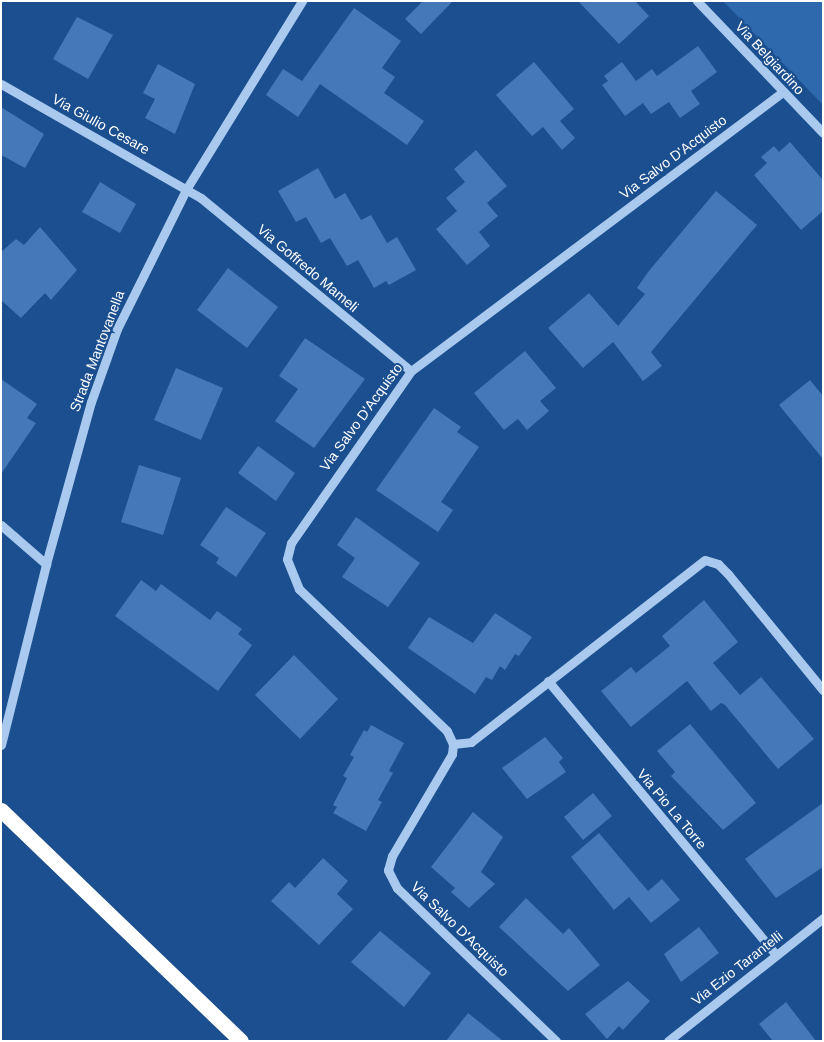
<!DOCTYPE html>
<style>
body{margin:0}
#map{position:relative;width:824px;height:1042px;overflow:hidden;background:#1b4f8f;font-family:Helvetica,sans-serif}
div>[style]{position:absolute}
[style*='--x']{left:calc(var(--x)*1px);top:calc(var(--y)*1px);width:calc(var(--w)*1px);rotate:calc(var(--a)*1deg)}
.green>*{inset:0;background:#2e69ad}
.building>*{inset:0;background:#4478b7}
.minor>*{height:9px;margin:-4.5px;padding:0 4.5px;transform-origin:4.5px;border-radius:4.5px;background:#a9c9ee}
.highway>*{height:15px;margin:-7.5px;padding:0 7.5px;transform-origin:7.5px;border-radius:7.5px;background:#fff}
span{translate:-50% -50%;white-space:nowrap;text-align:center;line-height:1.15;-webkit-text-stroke:4px #1b4f8f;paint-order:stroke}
.street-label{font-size:14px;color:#fff}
.frame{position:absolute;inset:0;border:2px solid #fff;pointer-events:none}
</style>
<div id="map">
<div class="green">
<div style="clip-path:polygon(723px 1px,823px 1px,823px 105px)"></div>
</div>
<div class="building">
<div style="clip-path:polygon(423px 1px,453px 1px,421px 34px,405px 19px)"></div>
<div style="clip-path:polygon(578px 1px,635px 1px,649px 16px,619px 44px)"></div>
<div style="clip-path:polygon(354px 8px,401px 41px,382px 68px,395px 77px,384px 93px,424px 121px,407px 145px,320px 84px,298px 117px,266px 95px,283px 69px,302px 81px)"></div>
<div style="clip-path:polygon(77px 17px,113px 35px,88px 79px,53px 59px)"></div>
<div style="clip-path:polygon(698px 46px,717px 72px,691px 91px,700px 104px,680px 118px,669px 102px,651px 114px,643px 103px,625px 116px,602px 85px,608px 81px,604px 76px,622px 62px,636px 81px,652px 69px,657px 76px)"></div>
<div style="clip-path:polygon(534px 62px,574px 109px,560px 121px,575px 138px,562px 150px,543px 127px,532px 136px,496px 95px)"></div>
<div style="clip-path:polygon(158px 64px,195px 84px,175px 134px,145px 118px,155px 99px,143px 93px)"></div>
<div style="clip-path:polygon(1px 107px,44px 134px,25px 168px,1px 155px)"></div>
<div style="clip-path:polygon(790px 142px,823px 180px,823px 211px,801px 230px,754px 175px,767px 163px,761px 157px,774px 146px,779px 152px)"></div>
<div style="clip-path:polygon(476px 150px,507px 186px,487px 203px,498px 216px,479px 232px,490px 246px,467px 265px,436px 229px,457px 211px,446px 198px,465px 182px,454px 169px)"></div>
<div style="clip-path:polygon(318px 168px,335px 199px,345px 193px,361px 220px,371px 215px,387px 243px,397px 237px,416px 270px,389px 285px,386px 281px,374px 288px,358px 260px,347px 266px,330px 238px,321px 243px,306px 217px,296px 222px,278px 191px)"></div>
<div style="clip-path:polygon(100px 182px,136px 204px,120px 233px,82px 212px)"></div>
<div style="clip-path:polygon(716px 191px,757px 225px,651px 352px,662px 366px,643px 381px,613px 342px,583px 368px,548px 328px,589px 293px,618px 326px,645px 294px,637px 288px,648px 272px)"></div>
<div style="clip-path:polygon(40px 227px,77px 270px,51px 300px,45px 293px,21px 318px,1px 300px,1px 252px,16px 239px,24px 245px)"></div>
<div style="clip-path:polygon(228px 268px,278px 307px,247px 348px,197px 310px)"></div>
<div style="clip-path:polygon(305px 338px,365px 379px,314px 448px,275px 421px,298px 389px,279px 376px)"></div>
<div style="clip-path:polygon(525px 351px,556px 388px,540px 401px,549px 411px,527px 430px,518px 419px,504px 430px,474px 393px)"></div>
<div style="clip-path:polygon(176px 368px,223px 388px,201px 440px,154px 420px)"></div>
<div style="clip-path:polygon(1px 379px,37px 404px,27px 418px,36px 423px,1px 474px)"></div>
<div style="clip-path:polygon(810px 380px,823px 396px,823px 459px,779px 405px)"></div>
<div style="clip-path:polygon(434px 408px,461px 427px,457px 432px,479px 447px,441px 502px,453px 510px,438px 532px,376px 490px)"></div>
<div style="clip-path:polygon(258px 446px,295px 473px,276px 501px,238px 473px)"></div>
<div style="clip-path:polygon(139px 465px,181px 478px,163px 535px,121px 522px)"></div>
<div style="clip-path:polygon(226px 507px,266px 533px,236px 577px,216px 563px,219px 558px,200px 545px)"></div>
<div style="clip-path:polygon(356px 517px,420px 563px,388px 607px,342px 577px,355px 558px,337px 545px)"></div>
<div style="clip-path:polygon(141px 580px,156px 591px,161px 584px,210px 620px,217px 611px,242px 629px,238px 634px,252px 645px,218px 691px,115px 616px)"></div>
<div style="clip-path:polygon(704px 600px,738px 642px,713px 663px,740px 695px,761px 677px,814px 739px,778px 769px,725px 705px,721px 703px,711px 711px,687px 681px,631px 727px,601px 691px,631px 667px,636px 673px,670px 646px,662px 636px)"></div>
<div style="clip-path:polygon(495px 613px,532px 637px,519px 656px,515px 654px,505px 670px,500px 666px,492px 680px,486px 677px,475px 694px,408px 648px,429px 617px,473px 643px)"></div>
<div style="clip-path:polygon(294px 655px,338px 699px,300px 739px,255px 695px)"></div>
<div style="clip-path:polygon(690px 724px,756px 803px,723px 830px,671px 776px,675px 772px,657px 751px)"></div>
<div style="clip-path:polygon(371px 725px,404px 743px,389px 771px,393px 773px,378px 800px,382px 802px,366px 831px,333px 813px,337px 807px,333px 805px,347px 778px,343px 776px,354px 757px,350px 755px,364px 730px,367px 732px)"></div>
<div style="clip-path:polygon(545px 737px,563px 758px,559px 762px,566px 772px,527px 799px,502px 768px)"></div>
<div style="clip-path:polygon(593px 793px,612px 816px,583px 840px,564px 817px)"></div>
<div style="clip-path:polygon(823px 803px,823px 867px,776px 898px,745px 859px)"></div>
<div style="clip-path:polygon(473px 812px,503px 837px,481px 872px,495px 884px,469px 908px,451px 892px,455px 888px,431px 867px)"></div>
<div style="clip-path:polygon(599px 833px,648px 891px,662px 879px,680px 900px,651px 923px,629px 897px,614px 910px,571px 857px)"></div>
<div style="clip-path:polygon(323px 858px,348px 881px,337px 894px,353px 909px,319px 945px,271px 901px,289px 882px,295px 888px)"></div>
<div style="clip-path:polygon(526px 898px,563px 934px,569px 928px,600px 965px,568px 991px,499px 927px)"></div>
<div style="clip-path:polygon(699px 927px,719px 953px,681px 982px,664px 954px)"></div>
<div style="clip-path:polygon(380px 931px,431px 973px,404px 1007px,351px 962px)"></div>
<div style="clip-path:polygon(628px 981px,650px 1001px,623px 1030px,619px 1026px,607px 1039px,585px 1014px)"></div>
<div style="clip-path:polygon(786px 1002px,816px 1041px,773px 1041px,759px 1024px)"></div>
<div style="clip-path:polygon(468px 1013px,503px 1041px,446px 1041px)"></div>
</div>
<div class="minor">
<div style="--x:697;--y:1;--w:182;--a:46.3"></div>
<div style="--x:1;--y:84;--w:230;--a:29.7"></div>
<div style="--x:201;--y:198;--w:272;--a:39.5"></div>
<div style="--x:1;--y:525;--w:60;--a:40.9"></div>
<div style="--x:548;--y:681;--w:356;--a:50.2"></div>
<div style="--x:453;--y:744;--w:18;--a:-6"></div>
<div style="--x:471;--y:742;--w:296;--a:-37.9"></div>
<div style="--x:705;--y:560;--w:14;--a:17"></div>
<div style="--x:718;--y:564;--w:14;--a:45"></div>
<div style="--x:728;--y:574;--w:150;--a:50.7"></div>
<div style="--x:1;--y:745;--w:187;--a:-76"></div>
<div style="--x:46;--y:564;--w:168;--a:-74.5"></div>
<div style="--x:91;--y:402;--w:77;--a:-70.4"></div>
<div style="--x:117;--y:329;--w:157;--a:-63.6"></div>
<div style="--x:187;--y:188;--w:220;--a:-58.4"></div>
<div style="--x:556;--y:1041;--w:221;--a:-136.1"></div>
<div style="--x:397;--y:888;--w:20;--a:-117"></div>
<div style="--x:388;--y:870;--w:15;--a:-74"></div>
<div style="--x:392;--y:856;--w:118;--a:-59.5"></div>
<div style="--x:452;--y:754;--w:10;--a:-84"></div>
<div style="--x:453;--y:744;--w:14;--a:-115"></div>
<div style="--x:447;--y:731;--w:205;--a:-136.2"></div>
<div style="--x:299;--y:589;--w:32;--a:-112"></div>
<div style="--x:287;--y:559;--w:16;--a:-76"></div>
<div style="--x:291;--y:543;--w:210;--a:-55.1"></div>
<div style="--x:411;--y:371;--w:464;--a:-36.9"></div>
<div style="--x:668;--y:1041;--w:198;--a:-38.4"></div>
</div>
<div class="highway">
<div style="--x:1;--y:810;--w:333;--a:43.9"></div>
</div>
<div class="street-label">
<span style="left:770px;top:58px;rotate:47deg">Via Belgiardino</span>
<span style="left:101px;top:124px;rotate:29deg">Via Giulio Cesare</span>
<span style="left:673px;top:157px;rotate:-37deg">Via Salvo D'Acquisto</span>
<span style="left:308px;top:268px;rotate:40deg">Via Goffredo Mameli</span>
<span style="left:97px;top:351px;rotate:-69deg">Strada Mantovanella</span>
<span style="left:361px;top:417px;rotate:-54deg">Via Salvo D'Acquisto</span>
<span style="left:672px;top:809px;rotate:50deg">Via Pio La Torre</span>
<span style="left:460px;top:929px;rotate:44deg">Via Salvo D'Acquisto</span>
<span style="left:737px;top:968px;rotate:-38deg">Via Ezio Tarantelli</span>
</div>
<div class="frame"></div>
</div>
